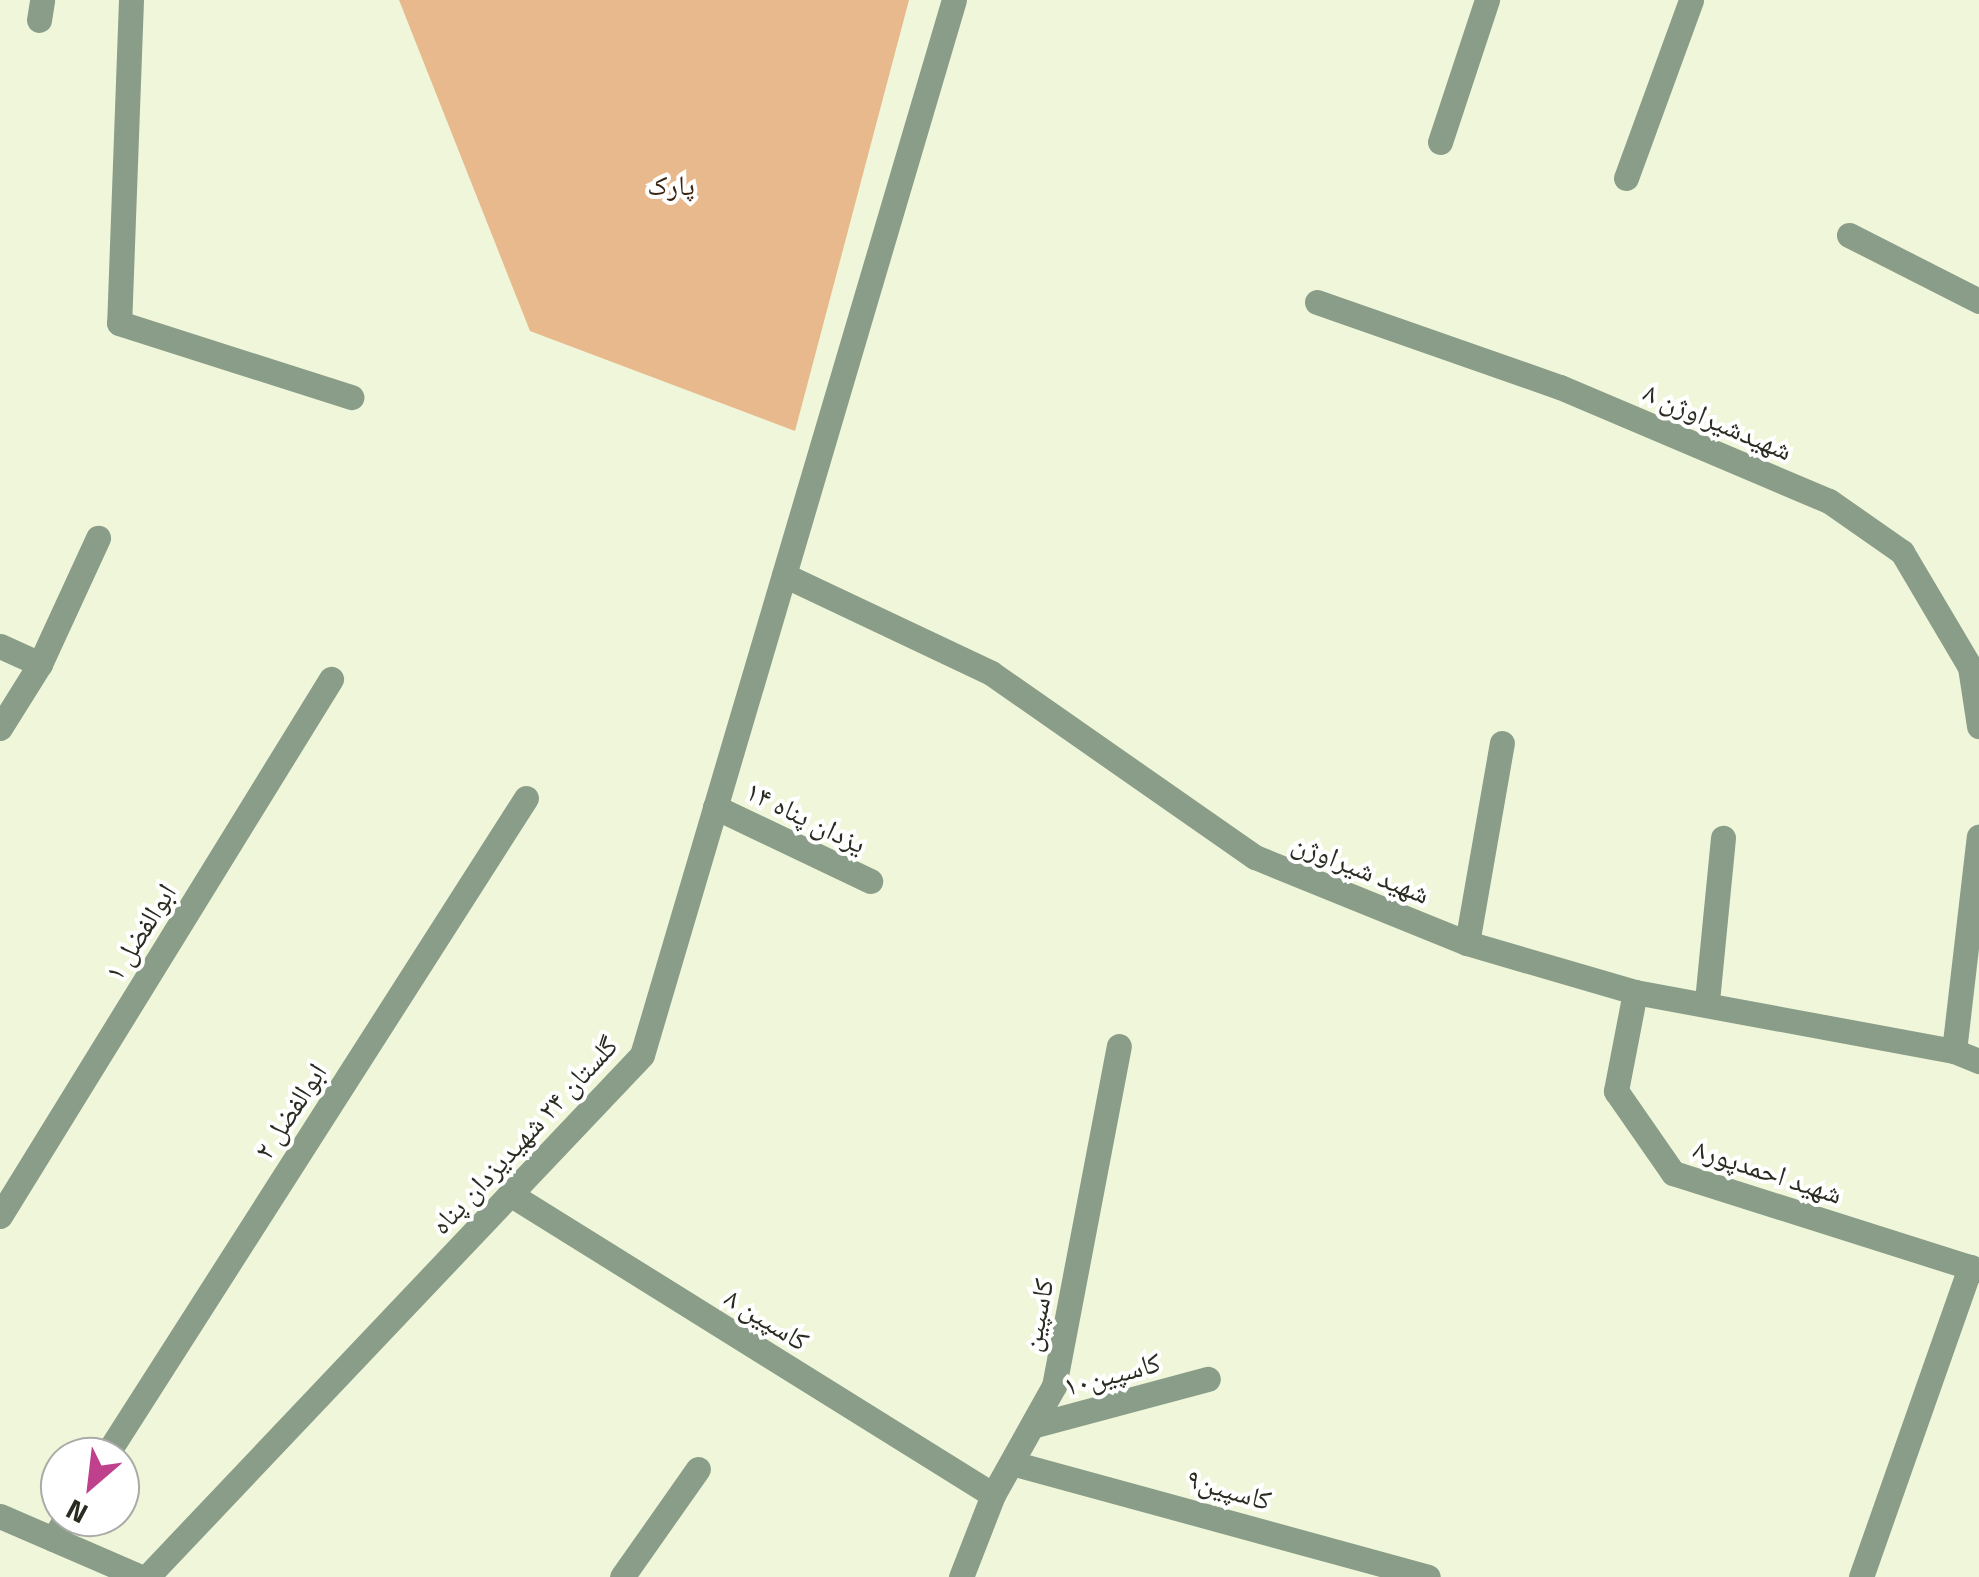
<!DOCTYPE html>
<meta charset="utf-8">
<style>
body{margin:0}
#map{position:relative;width:1979px;height:1577px;overflow:hidden;background:#f0f6d9;font-family:"Titillium Web","Noto Naskh Arabic",sans-serif}
div>[style]{position:absolute}
[style*='--x']{left:calc(var(--x)*1px);top:calc(var(--y)*1px);width:calc(var(--w)*1px);rotate:calc(var(--a)*1deg)}
.green>*{inset:0;background:#e7b98c}
.minor>*{height:25px;margin:-12.5px;padding:0 12.5px;transform-origin:12.5px;border-radius:12.5px;background:#899d88}
span{translate:-50% -50%;white-space:nowrap;text-align:center;line-height:1.15;-webkit-text-stroke:8px #fff;paint-order:stroke}
.park-label{font-size:28px;color:#3a2510}
.street-label{font-size:28px;color:#2a2c22}
.north{position:absolute;left:40px;top:1437px;width:100px;height:100px;box-sizing:border-box;background:#fff;border:2px solid #aaaba7;border-radius:50%;rotate:208deg;font-size:28px;font-weight:700;line-height:40px;text-align:center;color:#2a2c22}
.north::after{content:'';display:block;margin:auto;width:35px;height:45px;background:#bf418e;clip-path:polygon(50% 0,100% 100%,50% 72%,0 100%)}
</style>
<div id="map">
<div class="green">
<div style="clip-path:polygon(399px 0,909px 0,795px 431px,530px 331px)"></div>
</div>
<div class="minor">
<div style="--x:131;--y:0;--w:323;--a:92.1"></div>
<div style="--x:119;--y:323;--w:244;--a:17.7"></div>
<div style="--x:39;--y:20;--w:20;--a:-81"></div>
<div style="--x:1440;--y:142;--w:150;--a:-71.7"></div>
<div style="--x:1626;--y:178;--w:189;--a:-69.9"></div>
<div style="--x:1849;--y:235;--w:146;--a:26.9"></div>
<div style="--x:1317;--y:302;--w:257;--a:19.3"></div>
<div style="--x:1560;--y:387;--w:292;--a:23"></div>
<div style="--x:1829;--y:501;--w:89;--a:34.9"></div>
<div style="--x:1902;--y:552;--w:134;--a:59.4"></div>
<div style="--x:1970;--y:667;--w:60;--a:81.3"></div>
<div style="--x:784;--y:575;--w:229;--a:25.3"></div>
<div style="--x:991;--y:673;--w:322;--a:34.9"></div>
<div style="--x:1255;--y:857;--w:229;--a:22.1"></div>
<div style="--x:1467;--y:943;--w:175;--a:16.3"></div>
<div style="--x:1635;--y:992;--w:324;--a:10.5"></div>
<div style="--x:1954;--y:1051;--w:27;--a:22"></div>
<div style="--x:0;--y:646;--w:44;--a:24.2"></div>
<div style="--x:40;--y:664;--w:139;--a:-65.3"></div>
<div style="--x:0;--y:728;--w:75;--a:-58"></div>
<div style="--x:715;--y:807;--w:172;--a:25.5"></div>
<div style="--x:1467;--y:943;--w:203;--a:-80.1"></div>
<div style="--x:1635;--y:992;--w:101;--a:100.9"></div>
<div style="--x:1616;--y:1091;--w:100;--a:55.2"></div>
<div style="--x:1673;--y:1173;--w:321;--a:17.6"></div>
<div style="--x:1707;--y:1001;--w:164;--a:-84.4"></div>
<div style="--x:1954;--y:1051;--w:216;--a:-83.4"></div>
<div style="--x:510;--y:1194;--w:569;--a:31.93"></div>
<div style="--x:0;--y:1216;--w:631;--a:-58.35"></div>
<div style="--x:1032;--y:1426;--w:182;--a:-15"></div>
<div style="--x:105;--y:1457;--w:782;--a:-57.43"></div>
<div style="--x:1012;--y:1463;--w:431;--a:15.3"></div>
<div style="--x:0;--y:1516;--w:154;--a:23.4"></div>
<div style="--x:53;--y:1539;--w:26;--a:-58"></div>
<div style="--x:147;--y:1577;--w:719;--a:-46.52"></div>
<div style="--x:642;--y:1055;--w:1100;--a:-73.53"></div>
<div style="--x:622;--y:1577;--w:132;--a:-54.9"></div>
<div style="--x:961;--y:1577;--w:88;--a:-68.7"></div>
<div style="--x:993;--y:1495;--w:125;--a:-60.8"></div>
<div style="--x:1054;--y:1386;--w:346;--a:-79.2"></div>
<div style="--x:1861;--y:1577;--w:329;--a:-70.6"></div>
</div>
<div class="park-label">
<span style="left:671px;top:185px">پارک</span>
</div>
<div class="street-label">
<span style="left:1718px;top:421px;rotate:23deg">شهیدشیراوژن ۸</span>
<span style="left:806px;top:817px;rotate:26deg">یزدان پناه ۱۴</span>
<span style="left:1361px;top:868px;rotate:22deg">شهید شیراوژن</span>
<span style="left:140px;top:932px;rotate:-58deg">ابوالفضل ۱</span>
<span style="left:290px;top:1111px;rotate:-57deg">ابوالفضل ۲</span>
<span style="left:524px;top:1135px;rotate:-47deg">گلستان ۲۴ شهیدیزدان پناه</span>
<span style="left:1768px;top:1171px;rotate:18deg">شهید احمدپور۸</span>
<span style="left:1037px;top:1315px;rotate:-79deg">کاسپین</span>
<span style="left:767px;top:1319px;rotate:32deg">کاسپین ۸</span>
<span style="left:1112px;top:1374px;rotate:-15deg">کاسپین۱۰</span>
<span style="left:1229px;top:1489px;rotate:16deg">کاسپین۹</span>
</div>
<div class="north">N</div>
</div>
